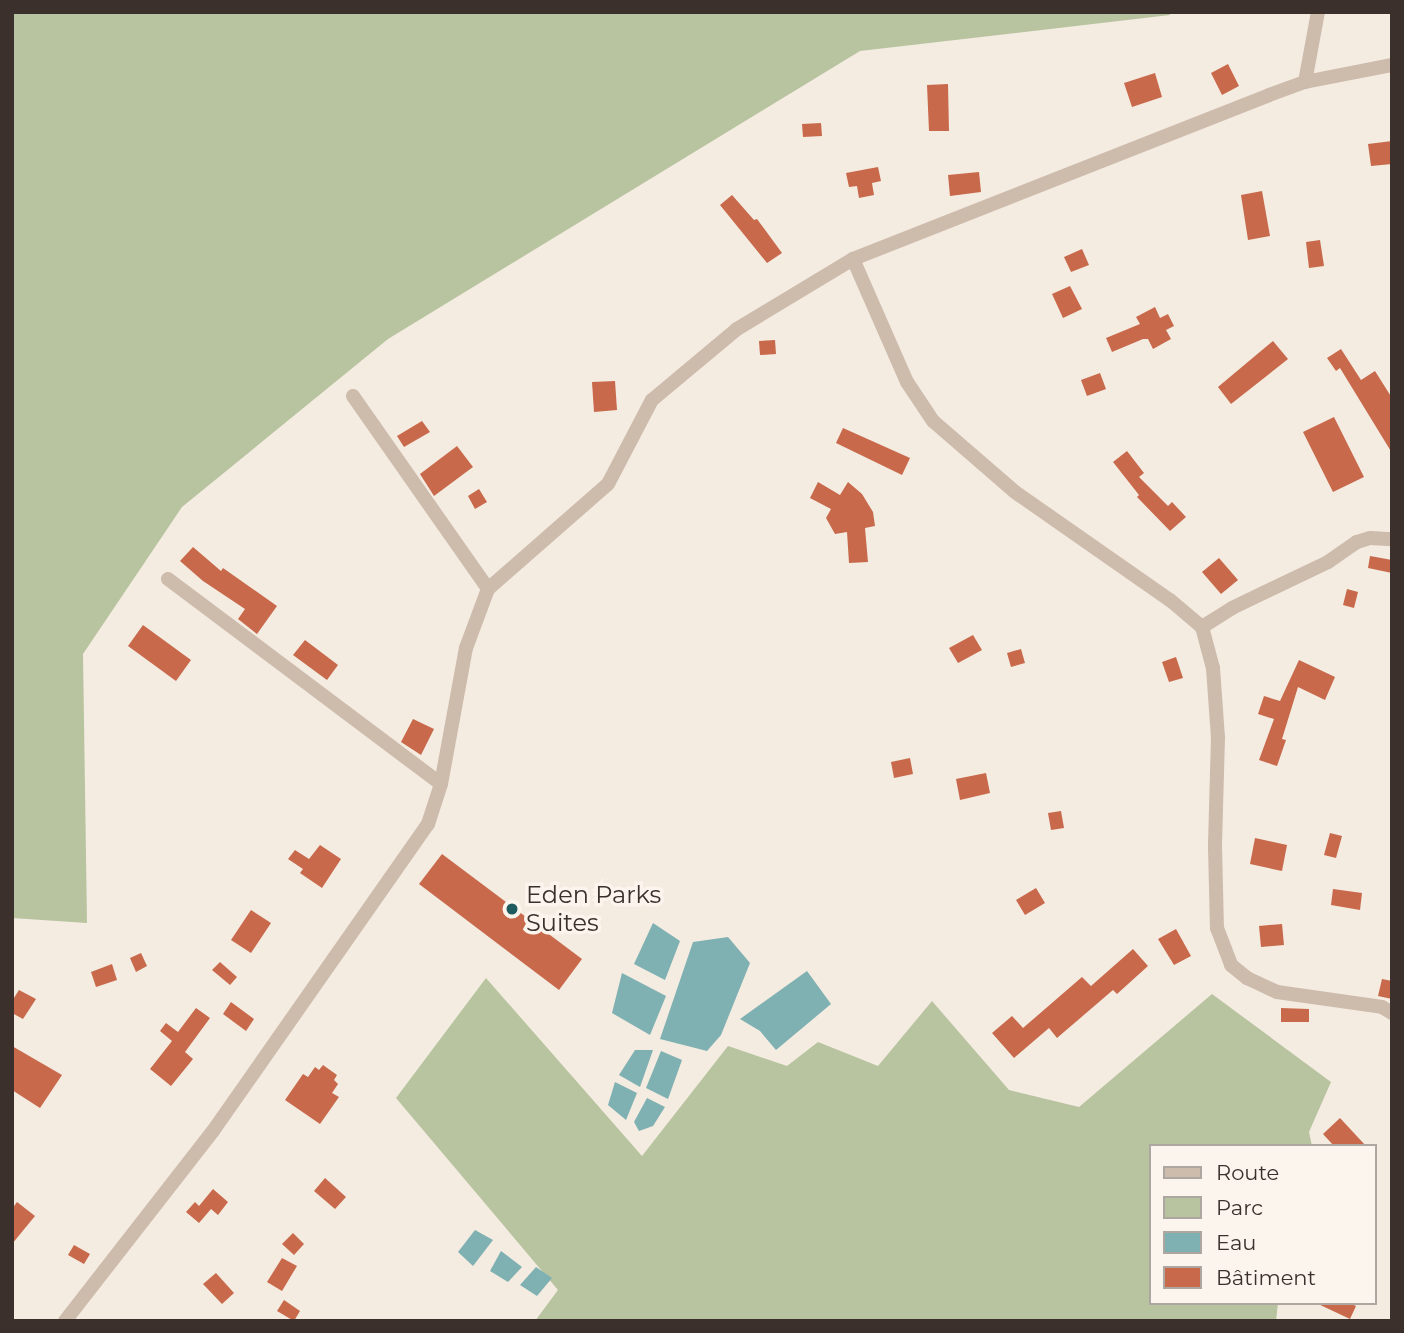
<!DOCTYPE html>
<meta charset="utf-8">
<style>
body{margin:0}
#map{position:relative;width:1404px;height:1333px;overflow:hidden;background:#f4ebe1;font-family:Montserrat,sans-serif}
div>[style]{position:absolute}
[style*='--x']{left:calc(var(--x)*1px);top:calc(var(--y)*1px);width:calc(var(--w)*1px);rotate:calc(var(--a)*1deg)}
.green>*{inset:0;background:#b8c4a0}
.water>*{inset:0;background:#7fb0b2}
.building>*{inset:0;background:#c8694b}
.street>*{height:14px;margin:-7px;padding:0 7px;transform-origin:7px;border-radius:7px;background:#cdbbac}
.dots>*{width:19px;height:19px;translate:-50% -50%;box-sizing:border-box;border:4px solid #fbf5ee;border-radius:50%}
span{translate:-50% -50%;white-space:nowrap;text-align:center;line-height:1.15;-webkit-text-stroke:7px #fbf5ee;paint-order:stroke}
.poi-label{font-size:24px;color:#3b302b}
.left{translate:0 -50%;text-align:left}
.frame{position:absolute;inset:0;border:14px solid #3b302b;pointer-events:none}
.legend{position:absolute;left:1149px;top:1144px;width:228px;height:161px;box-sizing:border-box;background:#fbf5ee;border:2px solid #aea6a0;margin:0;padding:9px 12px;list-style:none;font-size:21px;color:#3b302b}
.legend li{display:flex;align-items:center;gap:14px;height:35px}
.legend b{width:35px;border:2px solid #aea6a0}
</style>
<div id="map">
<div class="green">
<div style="clip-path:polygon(12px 12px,1169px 12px,1170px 15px,860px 51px,388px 339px,182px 507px,83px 654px,87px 923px,12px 918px)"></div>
<div style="clip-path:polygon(486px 978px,642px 1156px,728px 1046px,787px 1066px,818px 1042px,878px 1066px,932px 1001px,1009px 1090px,1079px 1107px,1212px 994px,1331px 1082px,1309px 1132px,1312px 1146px,1150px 1146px,1150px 1303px,1278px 1303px,1276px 1321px,535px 1321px,558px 1290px,396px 1098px)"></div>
</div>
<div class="water">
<div style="clip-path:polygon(653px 923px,680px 941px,665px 980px,634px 964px)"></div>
<div style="clip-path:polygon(728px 937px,750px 963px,721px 1035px,707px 1051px,660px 1039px,693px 942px)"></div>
<div style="clip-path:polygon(807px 971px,831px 1004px,776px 1050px,760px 1031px,740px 1019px)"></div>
<div style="clip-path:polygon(622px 973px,666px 996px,650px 1035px,612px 1013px)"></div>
<div style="clip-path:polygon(635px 1050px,653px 1050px,640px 1087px,619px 1075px)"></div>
<div style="clip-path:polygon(661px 1051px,682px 1060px,668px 1099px,646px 1088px)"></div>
<div style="clip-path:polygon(615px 1082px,637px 1093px,626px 1120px,608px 1105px)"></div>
<div style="clip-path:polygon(647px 1098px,665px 1107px,653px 1126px,639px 1131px,634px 1122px)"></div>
<div style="clip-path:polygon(475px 1230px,493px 1240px,473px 1266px,458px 1252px)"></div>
<div style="clip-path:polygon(501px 1251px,522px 1267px,508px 1282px,490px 1271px)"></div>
<div style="clip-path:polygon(536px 1267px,552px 1278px,537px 1296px,520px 1285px)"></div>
</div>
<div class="building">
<div style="clip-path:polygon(1228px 64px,1239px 86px,1222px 95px,1211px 73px)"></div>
<div style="clip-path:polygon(1155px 73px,1162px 97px,1132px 107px,1124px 83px)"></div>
<div style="clip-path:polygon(948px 84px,949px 131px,929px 131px,927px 85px)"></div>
<div style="clip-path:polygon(821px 123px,822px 136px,803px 137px,802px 124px)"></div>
<div style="clip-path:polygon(1392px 141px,1392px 164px,1371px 166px,1368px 144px)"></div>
<div style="clip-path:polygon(878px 167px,881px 181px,872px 183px,874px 195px,859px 198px,857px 186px,849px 187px,846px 173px)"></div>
<div style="clip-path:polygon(979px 172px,981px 192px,950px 196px,948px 175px)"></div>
<div style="clip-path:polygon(1262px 191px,1270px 236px,1248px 240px,1241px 195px)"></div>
<div style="clip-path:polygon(732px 195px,754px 220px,757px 219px,782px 253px,767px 263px,720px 205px)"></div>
<div style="clip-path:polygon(1320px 240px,1324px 266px,1309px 268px,1306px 242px)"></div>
<div style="clip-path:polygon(1082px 249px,1089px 265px,1071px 272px,1064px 257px)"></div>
<div style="clip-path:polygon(1070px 286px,1082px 309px,1063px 318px,1052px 294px)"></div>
<div style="clip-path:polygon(1155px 307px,1160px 318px,1168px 314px,1174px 326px,1166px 330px,1171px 339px,1153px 349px,1148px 339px,1143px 339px,1112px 352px,1106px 338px,1140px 324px,1136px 317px)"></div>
<div style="clip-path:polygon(775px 340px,776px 354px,760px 355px,759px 341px)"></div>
<div style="clip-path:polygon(1273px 341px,1288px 359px,1231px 404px,1218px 387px)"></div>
<div style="clip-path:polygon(1341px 349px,1361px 380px,1375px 371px,1392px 398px,1392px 453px,1340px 368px,1336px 371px,1327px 358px)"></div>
<div style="clip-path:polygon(1100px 373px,1106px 389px,1087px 396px,1081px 380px)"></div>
<div style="clip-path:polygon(615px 381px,617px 410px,594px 412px,592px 382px)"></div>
<div style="clip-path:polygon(1334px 417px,1364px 477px,1333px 492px,1303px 432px)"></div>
<div style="clip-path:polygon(422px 421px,430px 432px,404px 447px,397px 436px)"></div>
<div style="clip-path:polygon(843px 428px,910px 458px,902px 475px,836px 443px)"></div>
<div style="clip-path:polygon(457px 446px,473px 467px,434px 496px,420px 474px)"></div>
<div style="clip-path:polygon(1127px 451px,1144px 473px,1139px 477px,1168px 506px,1172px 502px,1186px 517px,1170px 531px,1137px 497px,1139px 495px,1113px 462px)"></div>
<div style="clip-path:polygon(818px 482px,840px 495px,848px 482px,862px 494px,873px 512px,875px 526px,865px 528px,868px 562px,849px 563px,847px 532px,835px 534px,826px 518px,831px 509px,810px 498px)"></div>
<div style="clip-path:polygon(479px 489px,487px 502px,475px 509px,468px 496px)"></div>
<div style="clip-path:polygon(193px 547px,221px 571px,223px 568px,277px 606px,257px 634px,238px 619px,245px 609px,203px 581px,180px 561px)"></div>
<div style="clip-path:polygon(1370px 556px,1392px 560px,1392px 573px,1368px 568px)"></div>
<div style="clip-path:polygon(1219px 558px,1238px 580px,1221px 594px,1202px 572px)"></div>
<div style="clip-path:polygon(1347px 589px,1358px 592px,1354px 608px,1343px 605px)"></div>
<div style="clip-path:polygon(143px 625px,191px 660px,176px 681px,128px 646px)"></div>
<div style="clip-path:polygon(973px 635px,982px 650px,958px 663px,949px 648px)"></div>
<div style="clip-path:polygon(305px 640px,338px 665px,327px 680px,293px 655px)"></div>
<div style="clip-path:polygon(1021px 649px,1025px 663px,1011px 667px,1007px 653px)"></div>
<div style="clip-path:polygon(1176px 657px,1183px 678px,1169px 682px,1162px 662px)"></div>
<div style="clip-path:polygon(1299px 660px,1335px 677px,1325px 700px,1298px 687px,1282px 739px,1286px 740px,1277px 766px,1259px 760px,1274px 719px,1258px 714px,1264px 696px,1280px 701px)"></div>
<div style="clip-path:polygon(413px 719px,434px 729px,421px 755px,401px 742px)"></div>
<div style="clip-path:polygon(910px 758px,913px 774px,894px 778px,891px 762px)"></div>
<div style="clip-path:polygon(986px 773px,990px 793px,960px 800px,956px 779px)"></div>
<div style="clip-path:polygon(1061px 811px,1064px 828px,1051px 830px,1048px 813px)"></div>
<div style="clip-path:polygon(1330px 833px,1342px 836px,1336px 858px,1324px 855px)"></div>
<div style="clip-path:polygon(1255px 838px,1287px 845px,1282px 871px,1250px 864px)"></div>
<div style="clip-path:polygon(320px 845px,341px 859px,322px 888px,300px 873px,303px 869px,288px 859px,295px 850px,309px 859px)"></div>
<div style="clip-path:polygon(442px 854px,582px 959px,559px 990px,419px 884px)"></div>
<div style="clip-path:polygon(1036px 888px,1045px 903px,1025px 915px,1016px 900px)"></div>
<div style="clip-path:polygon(1333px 889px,1362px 893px,1360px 910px,1331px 905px)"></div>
<div style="clip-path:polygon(251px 910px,271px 923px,251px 953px,231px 940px)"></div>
<div style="clip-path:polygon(1282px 924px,1284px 945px,1261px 947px,1259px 926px)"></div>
<div style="clip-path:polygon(1176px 929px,1191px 956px,1174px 965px,1158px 939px)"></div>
<div style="clip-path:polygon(1133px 949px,1148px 966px,1117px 994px,1113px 990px,1057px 1038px,1049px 1028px,1014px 1058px,992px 1033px,1012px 1016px,1023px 1028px,1082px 977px,1091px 986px)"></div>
<div style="clip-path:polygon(141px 953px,147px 966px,136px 972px,130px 958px)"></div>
<div style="clip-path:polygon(220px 962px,237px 977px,230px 985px,212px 970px)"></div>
<div style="clip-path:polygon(112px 964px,117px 980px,96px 987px,91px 972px)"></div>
<div style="clip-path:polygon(1382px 979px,1392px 981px,1392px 999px,1378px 996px)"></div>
<div style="clip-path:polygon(19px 990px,36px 999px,23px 1019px,12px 1013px,12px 1001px)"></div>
<div style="clip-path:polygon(231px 1002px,254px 1019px,246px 1031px,223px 1014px)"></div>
<div style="clip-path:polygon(196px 1008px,210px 1018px,185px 1052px,193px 1059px,171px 1086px,150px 1069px,172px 1041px,160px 1031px,166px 1023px,178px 1032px)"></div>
<div style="clip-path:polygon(1281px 1008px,1309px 1009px,1309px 1022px,1281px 1022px)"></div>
<div style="clip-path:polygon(12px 1046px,62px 1075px,40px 1108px,12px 1090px)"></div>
<div style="clip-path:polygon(323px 1065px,337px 1075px,334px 1080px,338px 1084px,332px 1093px,339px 1097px,320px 1124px,285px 1100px,303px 1074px,308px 1077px,315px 1067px,319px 1070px)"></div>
<div style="clip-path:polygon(1340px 1118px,1366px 1146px,1334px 1146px,1323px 1134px)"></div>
<div style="clip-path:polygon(325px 1178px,346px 1197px,335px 1209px,314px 1191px)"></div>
<div style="clip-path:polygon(213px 1189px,228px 1202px,218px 1215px,211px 1209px,199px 1223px,186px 1212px,195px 1202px,199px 1206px)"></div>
<div style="clip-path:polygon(17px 1202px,35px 1216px,12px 1244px,12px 1209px)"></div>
<div style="clip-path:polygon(293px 1233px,304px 1244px,294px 1255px,282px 1244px)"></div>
<div style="clip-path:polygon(74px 1245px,90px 1254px,84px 1264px,68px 1255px)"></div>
<div style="clip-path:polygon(282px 1258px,297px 1266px,282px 1291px,267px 1282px)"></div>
<div style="clip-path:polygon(216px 1273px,234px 1293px,222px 1304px,203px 1284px)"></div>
<div style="clip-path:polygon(284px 1300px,300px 1311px,294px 1321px,277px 1311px)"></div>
<div style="clip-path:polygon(1316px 1303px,1349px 1303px,1356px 1306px,1350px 1319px)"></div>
</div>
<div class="street">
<div style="--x:1305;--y:82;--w:71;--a:-79.5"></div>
<div style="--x:853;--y:259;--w:134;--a:66.3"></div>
<div style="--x:907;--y:382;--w:47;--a:56.3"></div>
<div style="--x:933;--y:421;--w:108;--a:40.9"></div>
<div style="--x:1015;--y:492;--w:189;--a:34.9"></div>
<div style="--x:1170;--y:600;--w:42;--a:40.2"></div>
<div style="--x:1202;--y:627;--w:42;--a:75"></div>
<div style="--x:1213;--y:668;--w:69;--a:85.9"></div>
<div style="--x:1218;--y:737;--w:110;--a:91.6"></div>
<div style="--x:1215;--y:847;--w:81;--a:88.6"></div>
<div style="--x:1217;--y:928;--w:40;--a:69"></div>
<div style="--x:1231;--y:965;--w:21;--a:39"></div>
<div style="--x:1247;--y:978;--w:33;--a:25"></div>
<div style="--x:1277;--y:992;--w:106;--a:8.1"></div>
<div style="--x:1382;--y:1007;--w:12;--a:31"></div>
<div style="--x:353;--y:396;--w:236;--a:55"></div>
<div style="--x:168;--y:579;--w:341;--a:36.9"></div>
<div style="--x:1202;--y:627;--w:36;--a:-32"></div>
<div style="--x:1232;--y:608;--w:106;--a:-25.6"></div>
<div style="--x:1328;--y:562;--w:35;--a:-35"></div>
<div style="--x:1357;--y:542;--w:14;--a:-17"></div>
<div style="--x:1370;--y:538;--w:22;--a:3"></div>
<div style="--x:65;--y:1321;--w:241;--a:-52.1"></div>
<div style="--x:213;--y:1131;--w:375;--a:-55"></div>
<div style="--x:428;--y:824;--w:42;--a:-72"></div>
<div style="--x:441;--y:784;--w:138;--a:-79.6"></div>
<div style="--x:466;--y:648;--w:63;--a:-69.6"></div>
<div style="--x:488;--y:589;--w:159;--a:-41.2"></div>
<div style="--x:608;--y:484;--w:95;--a:-62.4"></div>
<div style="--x:652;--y:400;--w:111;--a:-39.9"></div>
<div style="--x:737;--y:329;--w:135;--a:-31.1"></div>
<div style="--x:853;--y:259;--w:447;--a:-21.5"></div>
<div style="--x:1269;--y:95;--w:38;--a:-20"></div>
<div style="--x:1305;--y:82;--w:89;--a:-11.1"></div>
</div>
<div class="dots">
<div style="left:512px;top:909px;background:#1f5a5e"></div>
</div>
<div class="poi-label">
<span class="left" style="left:526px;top:909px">Eden Parks<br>Suites</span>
</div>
<div class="frame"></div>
<ul class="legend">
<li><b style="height:9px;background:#cdbbac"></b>Route</li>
<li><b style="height:19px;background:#b8c4a0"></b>Parc</li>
<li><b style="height:19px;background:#7fb0b2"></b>Eau</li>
<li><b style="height:19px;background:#c8694b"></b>Bâtiment</li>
</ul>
</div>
